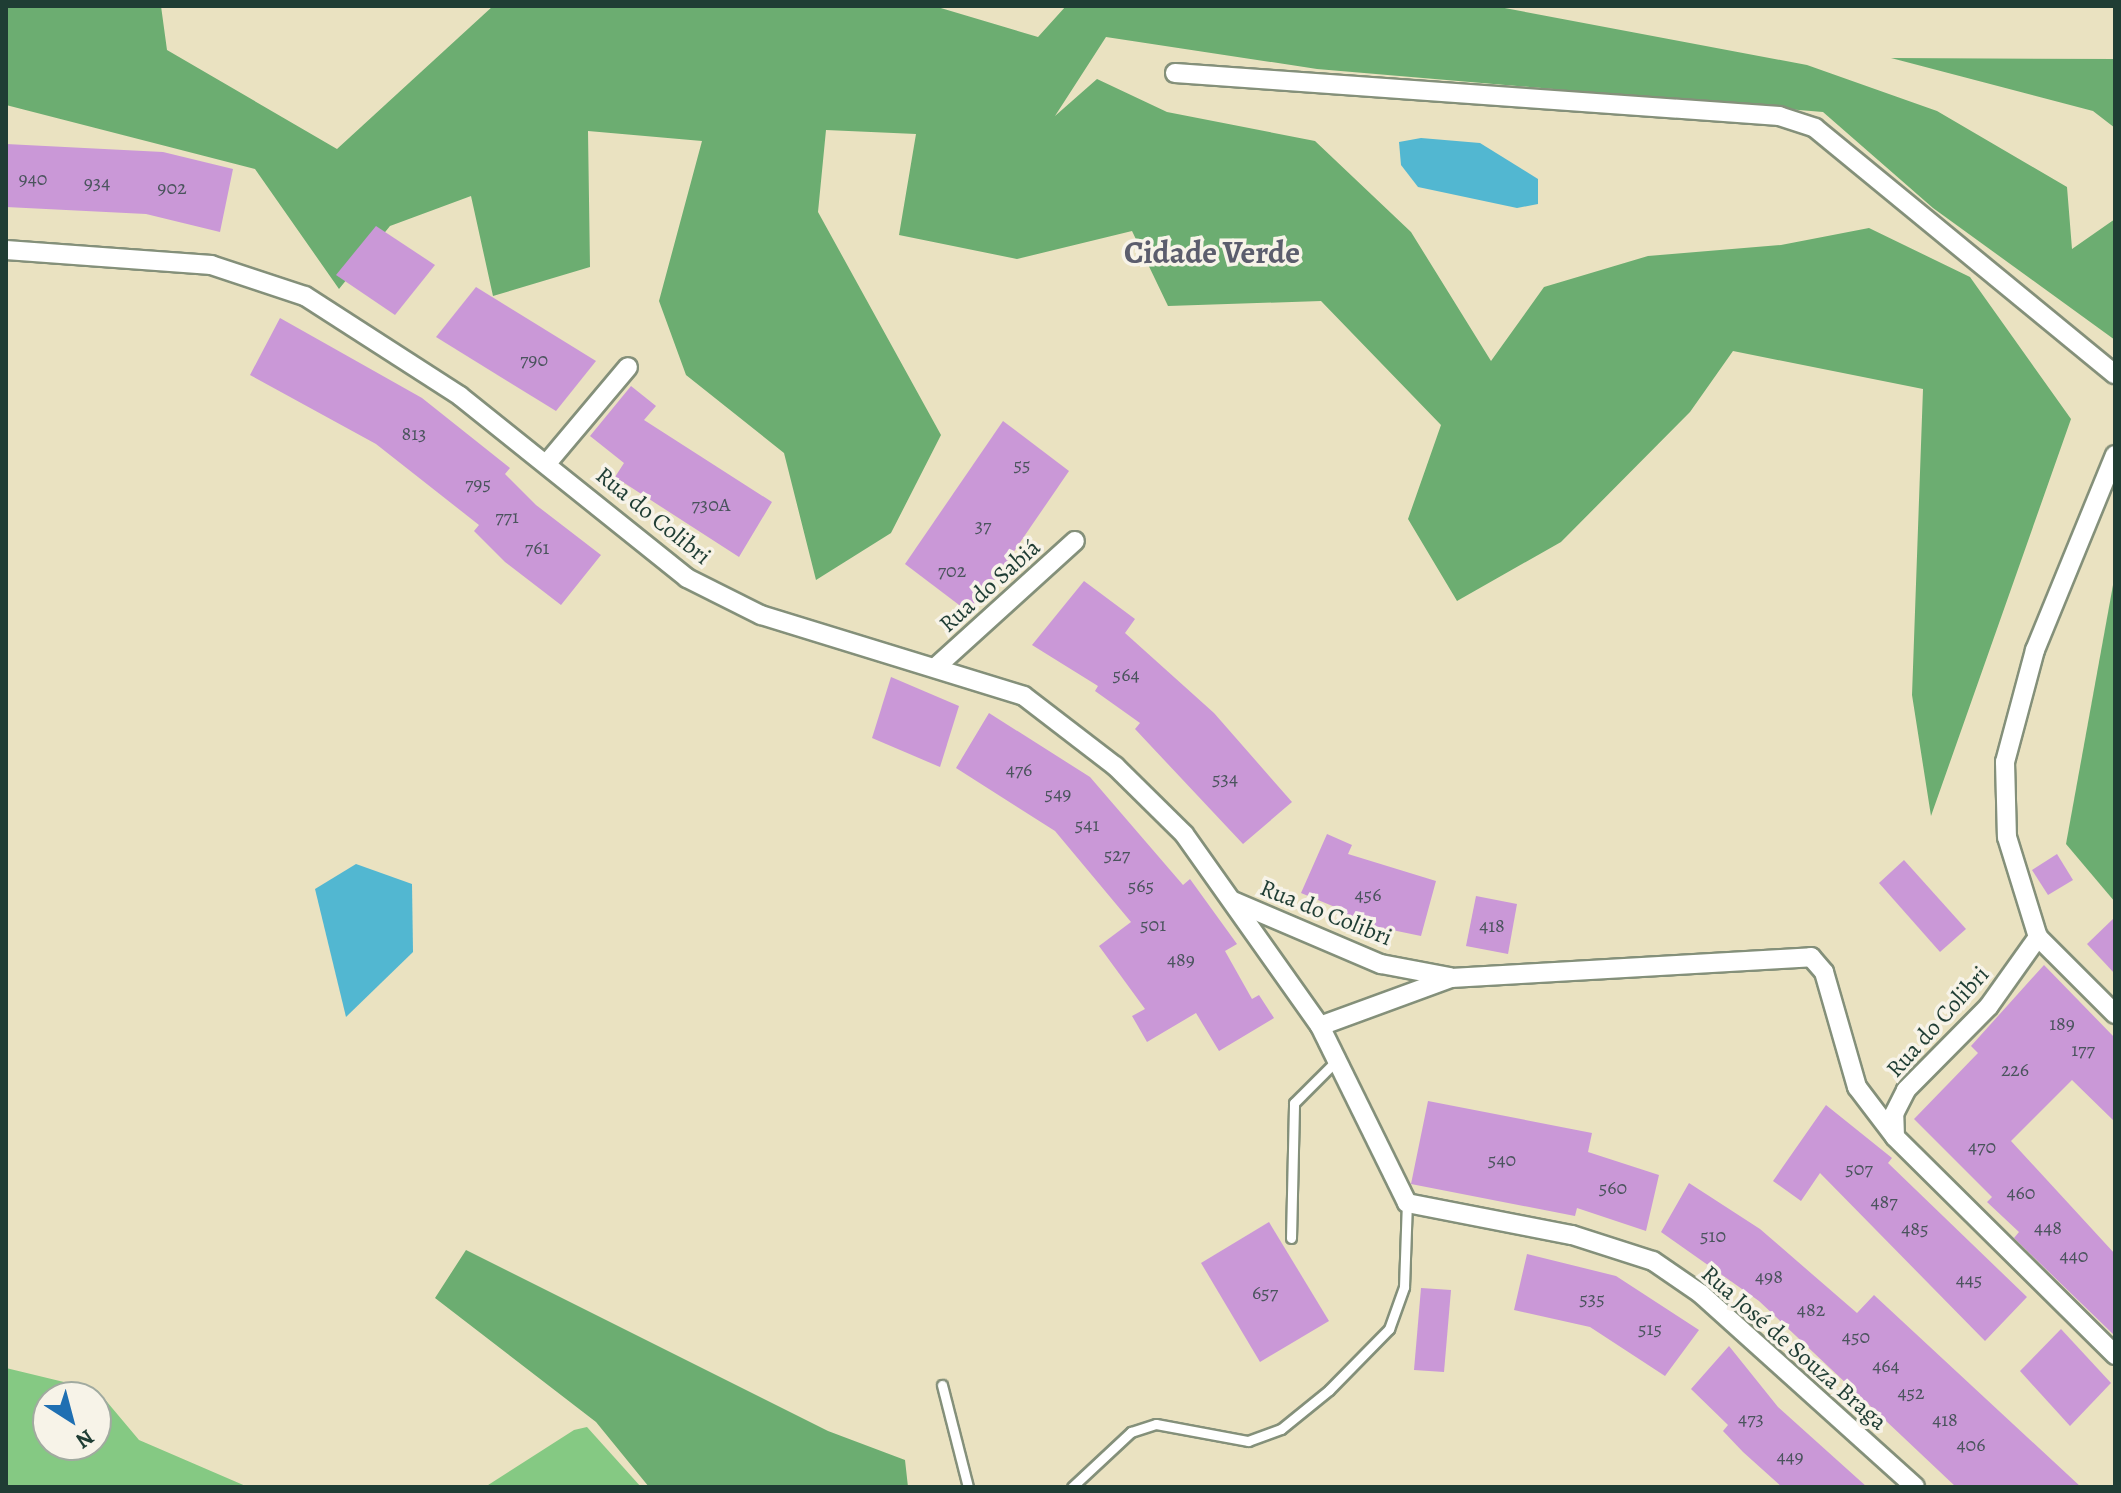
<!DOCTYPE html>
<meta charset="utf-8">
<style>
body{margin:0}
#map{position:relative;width:2121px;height:1493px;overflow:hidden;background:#eae2c1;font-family:Alegreya,serif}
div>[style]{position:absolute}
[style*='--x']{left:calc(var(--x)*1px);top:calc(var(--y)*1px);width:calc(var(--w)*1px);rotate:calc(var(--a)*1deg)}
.green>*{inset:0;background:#85c983}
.forest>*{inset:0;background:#6cad71}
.water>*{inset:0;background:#52b7d1}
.building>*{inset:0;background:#ca98d7}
.roads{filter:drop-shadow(2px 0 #84907a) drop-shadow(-2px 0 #84907a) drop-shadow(0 2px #84907a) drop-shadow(0 -2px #84907a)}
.service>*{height:9px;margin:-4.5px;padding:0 4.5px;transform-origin:4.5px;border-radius:4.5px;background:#fff}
.minor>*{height:18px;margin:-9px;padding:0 9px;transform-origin:9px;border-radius:9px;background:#fff}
span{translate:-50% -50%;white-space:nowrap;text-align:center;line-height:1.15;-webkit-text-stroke:7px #f7f3e8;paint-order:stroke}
.number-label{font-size:20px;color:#4a545d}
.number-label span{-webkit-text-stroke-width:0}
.street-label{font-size:24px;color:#1f3d34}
.district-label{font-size:32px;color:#5b5d6d;font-weight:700}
.frame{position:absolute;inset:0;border:8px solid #1f3d34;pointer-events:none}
.north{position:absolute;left:32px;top:1381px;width:80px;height:80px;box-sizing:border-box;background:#f7f3e8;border:2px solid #a1aaa0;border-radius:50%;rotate:144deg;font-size:22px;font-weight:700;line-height:32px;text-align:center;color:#1f3d34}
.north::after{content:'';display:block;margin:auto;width:28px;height:36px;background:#1f6fb2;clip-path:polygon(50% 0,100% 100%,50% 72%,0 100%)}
</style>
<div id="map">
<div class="green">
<div style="clip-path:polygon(evenodd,6px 1368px,97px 1390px,139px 1440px,248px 1487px,6px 1487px,6px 1368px,48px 1397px,96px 1397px,96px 1445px,48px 1445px,48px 1397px)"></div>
<div style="clip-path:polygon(587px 1427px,641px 1487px,485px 1487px,574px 1430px)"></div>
</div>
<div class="forest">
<div style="clip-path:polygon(6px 6px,161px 6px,167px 50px,337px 149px,493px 6px,934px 6px,1038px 37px,1066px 6px,1494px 6px,1807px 65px,1937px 111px,2067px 187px,2072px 249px,2115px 219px,2115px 340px,1933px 208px,1823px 112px,1317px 69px,1106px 37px,1055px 116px,1097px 79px,1167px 112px,1315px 141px,1411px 232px,1491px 361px,1544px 287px,1648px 256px,1781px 245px,1869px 228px,1970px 277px,2071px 419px,1931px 816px,1912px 695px,1923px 389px,1733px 351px,1690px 412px,1561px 542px,1457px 601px,1408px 519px,1441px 425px,1321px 301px,1168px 306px,1132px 231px,1017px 259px,899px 235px,916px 134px,826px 130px,818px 212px,941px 435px,891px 533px,816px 580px,784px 453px,686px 375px,659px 301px,702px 141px,588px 131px,590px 267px,493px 296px,471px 196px,390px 226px,339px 289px,255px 169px,6px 105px)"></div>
<div style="clip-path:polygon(1891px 58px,2115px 59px,2115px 128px,2093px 111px)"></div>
<div style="clip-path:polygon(2115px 574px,2115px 902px,2066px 844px)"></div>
<div style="clip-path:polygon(466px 1250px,828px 1431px,905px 1460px,908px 1487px,649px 1487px,596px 1422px,435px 1298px)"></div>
</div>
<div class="water">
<div style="clip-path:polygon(1421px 138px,1480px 143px,1538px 179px,1538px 204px,1517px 208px,1418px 187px,1401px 165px,1399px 142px)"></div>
<div style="clip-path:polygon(356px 864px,412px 884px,413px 952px,346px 1017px,315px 889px)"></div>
</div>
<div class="building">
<div style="clip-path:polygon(6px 144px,163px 152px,233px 169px,220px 232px,146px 214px,6px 207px)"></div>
<div style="clip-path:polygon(376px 226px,435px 265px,395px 315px,336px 275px)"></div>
<div style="clip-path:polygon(476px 287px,596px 361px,556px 411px,436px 337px)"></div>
<div style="clip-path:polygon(280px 318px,422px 398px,510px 468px,505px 474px,536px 505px,601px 555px,561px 605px,505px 562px,474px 531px,479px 525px,376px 444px,250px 375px)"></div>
<div style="clip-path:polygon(631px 386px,656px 406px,644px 420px,772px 502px,739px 557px,615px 477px,624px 463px,590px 436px)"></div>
<div style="clip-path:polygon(1003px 421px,1069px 471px,971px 614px,905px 564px)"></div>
<div style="clip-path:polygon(1084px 581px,1135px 619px,1125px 633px,1214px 713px,1292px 802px,1243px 844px,1135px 729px,1140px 723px,1095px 691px,1098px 686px,1032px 645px)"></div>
<div style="clip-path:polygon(891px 677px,959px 706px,940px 767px,872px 738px)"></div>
<div style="clip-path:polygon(989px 713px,1090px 777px,1183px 885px,1190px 879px,1237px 944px,1225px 951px,1252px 999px,1259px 995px,1274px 1018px,1219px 1051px,1196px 1013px,1147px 1042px,1132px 1016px,1145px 1009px,1099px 946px,1131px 922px,1055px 831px,956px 768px)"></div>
<div style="clip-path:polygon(1327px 834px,1352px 845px,1348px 854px,1436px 881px,1421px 936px,1344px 920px,1347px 912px,1301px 893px)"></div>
<div style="clip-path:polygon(2057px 854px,2073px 880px,2048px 895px,2032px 870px)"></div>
<div style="clip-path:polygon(1904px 860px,1966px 929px,1940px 952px,1879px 883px)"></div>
<div style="clip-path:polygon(1476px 896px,1517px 904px,1508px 954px,1466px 946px)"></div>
<div style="clip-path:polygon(2115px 917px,2115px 974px,2087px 944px)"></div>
<div style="clip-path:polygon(2044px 965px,2115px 1038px,2115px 1122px,2072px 1080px,2011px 1141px,2115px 1254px,2115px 1336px,2014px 1238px,2019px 1232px,1987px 1202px,1992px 1197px,1914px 1119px,1978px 1053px,1971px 1046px)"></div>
<div style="clip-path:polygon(1428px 1101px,1592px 1133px,1588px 1152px,1659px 1175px,1646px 1231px,1577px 1208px,1575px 1216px,1411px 1184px)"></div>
<div style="clip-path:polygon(1826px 1105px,1892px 1158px,1888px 1163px,2027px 1297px,1985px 1341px,1820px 1173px,1801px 1201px,1773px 1181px)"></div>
<div style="clip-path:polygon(1689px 1183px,1760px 1229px,1857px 1313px,1874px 1295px,2081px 1487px,1956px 1487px,1759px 1301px,1661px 1232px)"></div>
<div style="clip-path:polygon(1269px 1222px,1329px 1321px,1260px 1362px,1201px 1263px)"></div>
<div style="clip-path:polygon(1527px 1254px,1616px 1276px,1699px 1330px,1665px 1376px,1590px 1327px,1514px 1310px)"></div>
<div style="clip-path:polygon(1421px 1288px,1451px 1290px,1444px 1372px,1414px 1370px)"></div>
<div style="clip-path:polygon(2061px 1329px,2111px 1383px,2070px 1426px,2020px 1371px)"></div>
<div style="clip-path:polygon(1729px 1346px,1778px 1407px,1867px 1487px,1782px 1487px,1743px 1452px,1723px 1431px,1728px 1425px,1691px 1389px)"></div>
</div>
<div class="roads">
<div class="service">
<div style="--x:1291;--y:1238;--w:135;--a:-88.7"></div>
<div style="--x:1294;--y:1103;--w:55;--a:-45"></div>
<div style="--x:942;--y:1385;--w:105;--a:75.7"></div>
<div style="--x:1072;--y:1487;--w:81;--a:-43"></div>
<div style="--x:1131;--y:1432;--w:26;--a:-18"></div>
<div style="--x:1156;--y:1424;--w:94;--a:10.5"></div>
<div style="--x:1248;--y:1441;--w:35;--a:-20"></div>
<div style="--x:1281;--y:1429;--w:62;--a:-39.1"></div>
<div style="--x:1329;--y:1390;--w:86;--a:-45.5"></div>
<div style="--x:1389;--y:1329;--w:45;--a:-70.3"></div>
<div style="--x:1404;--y:1287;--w:84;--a:-88"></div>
</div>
<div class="minor">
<div style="--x:1175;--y:73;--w:606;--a:4.07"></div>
<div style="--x:1779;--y:116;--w:38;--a:18"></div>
<div style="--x:1815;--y:128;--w:388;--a:39.4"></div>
<div style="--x:6;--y:250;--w:206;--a:4.2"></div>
<div style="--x:211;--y:265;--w:99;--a:18.3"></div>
<div style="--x:305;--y:296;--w:184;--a:32.8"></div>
<div style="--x:460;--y:396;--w:291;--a:38.7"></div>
<div style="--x:687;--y:578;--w:83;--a:26.6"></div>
<div style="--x:761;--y:615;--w:275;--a:17.1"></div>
<div style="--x:1024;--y:696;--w:115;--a:37.6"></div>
<div style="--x:1115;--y:766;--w:97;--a:44.6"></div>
<div style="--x:1184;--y:834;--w:235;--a:54.7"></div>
<div style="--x:1320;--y:1026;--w:197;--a:63.8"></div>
<div style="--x:1407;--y:1203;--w:168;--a:11"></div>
<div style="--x:1572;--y:1235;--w:85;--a:17.8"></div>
<div style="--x:1653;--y:1261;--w:58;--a:34.5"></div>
<div style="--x:1701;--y:1294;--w:288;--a:42"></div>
<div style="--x:2115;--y:455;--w:211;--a:112.3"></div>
<div style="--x:2035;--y:650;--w:116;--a:105"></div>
<div style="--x:2005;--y:762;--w:75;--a:88.5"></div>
<div style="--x:2007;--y:837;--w:105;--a:72.8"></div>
<div style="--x:2038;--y:937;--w:109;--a:45"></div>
<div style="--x:548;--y:462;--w:124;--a:-49.9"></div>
<div style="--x:937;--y:666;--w:186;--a:-42.2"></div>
<div style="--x:1233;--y:901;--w:161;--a:23.1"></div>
<div style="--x:1381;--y:964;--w:70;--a:10.7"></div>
<div style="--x:1320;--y:1026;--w:140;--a:-20.1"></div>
<div style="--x:1451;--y:978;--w:361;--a:-3.3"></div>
<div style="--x:1811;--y:957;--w:20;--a:49"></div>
<div style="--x:1824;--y:972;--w:120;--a:74"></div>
<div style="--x:1857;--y:1087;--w:63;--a:52.8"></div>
<div style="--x:1895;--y:1137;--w:310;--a:44.7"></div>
<div style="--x:1895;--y:1137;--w:23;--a:-92"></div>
<div style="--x:1894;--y:1114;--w:27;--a:-63"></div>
<div style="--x:1906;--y:1090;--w:118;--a:-45.3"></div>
<div style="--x:1989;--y:1006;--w:85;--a:-54.6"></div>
</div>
</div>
<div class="number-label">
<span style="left:33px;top:178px">940</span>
<span style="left:97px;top:182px">934</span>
<span style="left:172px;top:187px">902</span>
<span style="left:534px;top:359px">790</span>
<span style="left:414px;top:433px">813</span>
<span style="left:1022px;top:464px">55</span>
<span style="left:478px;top:483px">795</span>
<span style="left:711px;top:504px">730A</span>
<span style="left:507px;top:516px">771</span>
<span style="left:983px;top:525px">37</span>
<span style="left:537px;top:547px">761</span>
<span style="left:952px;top:570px">702</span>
<span style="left:1126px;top:674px">564</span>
<span style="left:1019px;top:769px">476</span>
<span style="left:1225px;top:778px">534</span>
<span style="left:1058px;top:793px">549</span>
<span style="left:1087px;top:824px">541</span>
<span style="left:1117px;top:854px">527</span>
<span style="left:1141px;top:885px">565</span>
<span style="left:1368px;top:894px">456</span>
<span style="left:1153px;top:924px">501</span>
<span style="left:1492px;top:925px">418</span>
<span style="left:1181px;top:959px">489</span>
<span style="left:2062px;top:1023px">189</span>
<span style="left:2083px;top:1049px">177</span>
<span style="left:2015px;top:1069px">226</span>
<span style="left:1982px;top:1146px">470</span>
<span style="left:1502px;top:1159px">540</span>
<span style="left:1859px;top:1168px">507</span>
<span style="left:1613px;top:1187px">560</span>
<span style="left:2021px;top:1192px">460</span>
<span style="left:1884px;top:1201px">487</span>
<span style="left:2048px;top:1227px">448</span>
<span style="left:1915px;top:1228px">485</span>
<span style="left:1713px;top:1235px">510</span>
<span style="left:2074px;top:1255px">440</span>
<span style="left:1769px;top:1276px">498</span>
<span style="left:1969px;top:1279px">445</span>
<span style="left:1265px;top:1292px">657</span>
<span style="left:1592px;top:1298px">535</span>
<span style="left:1811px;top:1309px">482</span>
<span style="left:1650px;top:1328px">515</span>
<span style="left:1856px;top:1336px">450</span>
<span style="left:1886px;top:1365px">464</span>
<span style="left:1911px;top:1392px">452</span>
<span style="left:1751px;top:1418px">473</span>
<span style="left:1945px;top:1419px">418</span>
<span style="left:1971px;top:1444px">406</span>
<span style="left:1790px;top:1456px">449</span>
</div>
<div class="street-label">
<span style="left:653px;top:516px;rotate:39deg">Rua do Colibri</span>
<span style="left:990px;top:586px;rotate:-42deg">Rua do Sabiá</span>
<span style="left:1326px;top:913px;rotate:22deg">Rua do Colibri</span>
<span style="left:1938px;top:1022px;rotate:-48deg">Rua do Colibri</span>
<span style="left:1794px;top:1348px;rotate:41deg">Rua José de Souza Braga</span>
</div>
<div class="district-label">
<span style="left:1212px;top:252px">Cidade Verde</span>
</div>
<div class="frame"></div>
<div class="north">N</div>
</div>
